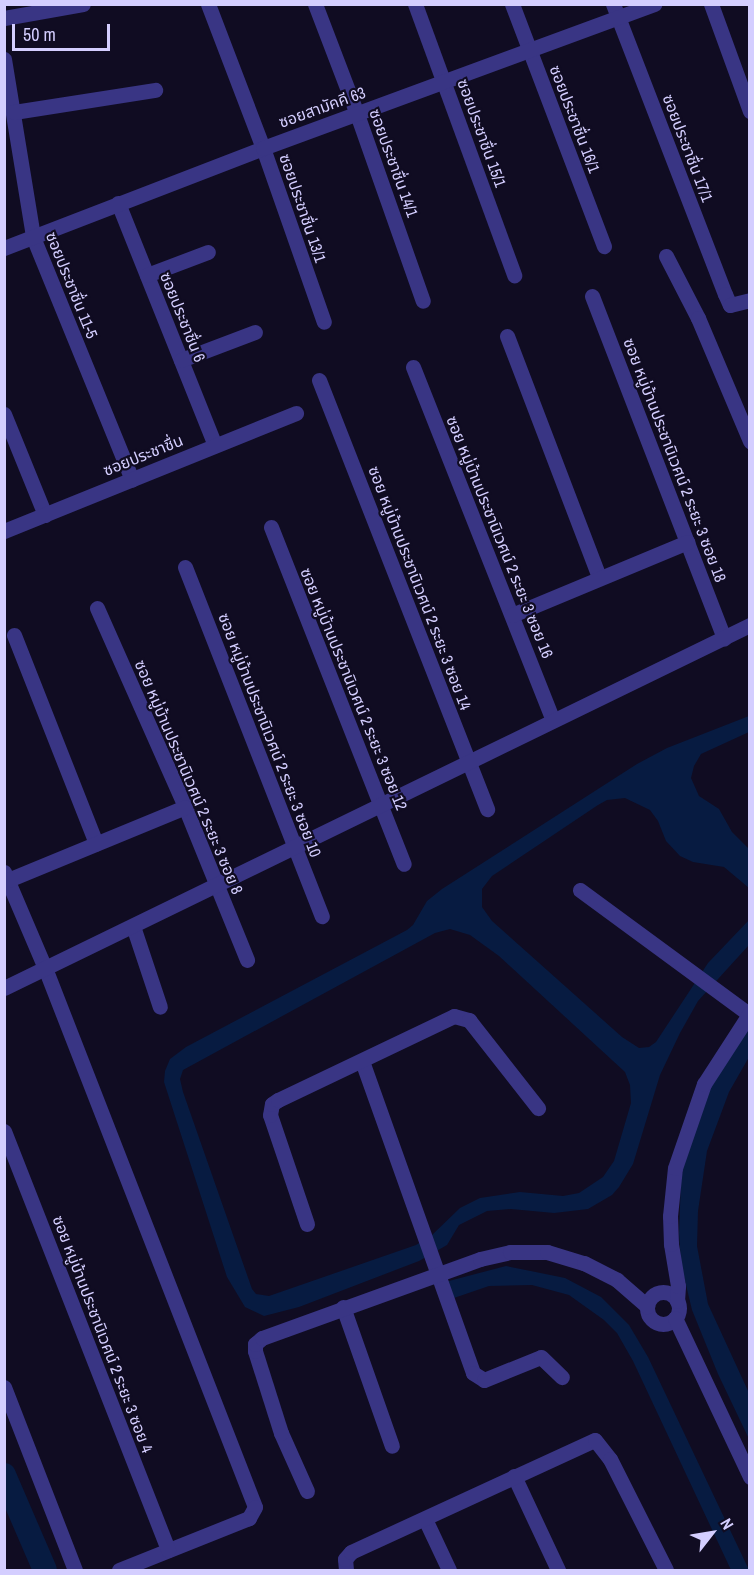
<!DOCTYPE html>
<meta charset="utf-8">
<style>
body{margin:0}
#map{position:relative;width:754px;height:1575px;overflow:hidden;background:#100c22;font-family:"Archivo Narrow","Noto Sans Thai",sans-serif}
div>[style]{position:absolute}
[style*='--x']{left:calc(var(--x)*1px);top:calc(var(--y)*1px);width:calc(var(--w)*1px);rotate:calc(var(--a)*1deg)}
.water>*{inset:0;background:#071b41}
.river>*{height:24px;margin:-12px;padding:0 12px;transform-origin:12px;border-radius:12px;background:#071b41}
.minor>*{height:15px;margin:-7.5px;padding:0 7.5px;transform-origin:7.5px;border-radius:7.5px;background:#393584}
.minor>.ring{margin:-7.5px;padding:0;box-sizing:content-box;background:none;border:15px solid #393584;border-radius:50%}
.tertiary>*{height:15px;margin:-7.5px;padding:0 7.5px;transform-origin:7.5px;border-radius:7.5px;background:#393584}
span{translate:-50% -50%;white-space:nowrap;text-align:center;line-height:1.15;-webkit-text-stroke:4.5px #100c22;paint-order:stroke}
.street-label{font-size:16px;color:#d4ceff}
.frame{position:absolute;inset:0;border:6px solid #d4ceff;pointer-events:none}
.north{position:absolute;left:682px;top:1503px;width:60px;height:60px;-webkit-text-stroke:4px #100c22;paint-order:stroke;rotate:59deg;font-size:16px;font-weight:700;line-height:24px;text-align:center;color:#d4ceff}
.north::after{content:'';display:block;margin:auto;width:21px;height:27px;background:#d4ceff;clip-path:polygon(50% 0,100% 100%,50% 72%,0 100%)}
.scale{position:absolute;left:12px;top:24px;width:98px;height:27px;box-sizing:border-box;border:3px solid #d4ceff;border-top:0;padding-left:8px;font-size:18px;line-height:21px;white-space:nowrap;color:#d4ceff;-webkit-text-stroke:4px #100c22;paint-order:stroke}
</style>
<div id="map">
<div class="water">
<div style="clip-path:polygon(evenodd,749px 716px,749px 732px,701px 754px,694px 766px,691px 778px,699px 796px,719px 809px,732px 832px,749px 849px,749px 888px,724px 867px,693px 862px,680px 856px,666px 841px,658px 821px,650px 810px,625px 798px,607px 800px,598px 805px,492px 876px,482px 889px,482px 907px,492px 921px,622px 1037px,639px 1048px,649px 1047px,656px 1042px,708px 963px,749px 920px,749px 945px,698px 1001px,680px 1033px,660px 1075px,633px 1164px,619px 1187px,612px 1195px,588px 1209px,554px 1213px,511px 1209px,487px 1211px,459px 1225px,447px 1245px,419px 1261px,299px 1307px,264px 1316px,245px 1307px,227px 1277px,164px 1082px,165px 1071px,170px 1059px,186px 1047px,407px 930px,413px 925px,427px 901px,442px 889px,637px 764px,667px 748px,749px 716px,450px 929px,470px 935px,499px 956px,625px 1072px,630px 1085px,631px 1103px,614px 1161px,603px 1177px,579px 1193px,563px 1196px,520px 1192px,480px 1198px,460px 1208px,432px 1235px,416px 1245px,269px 1296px,256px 1294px,252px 1289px,183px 1092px,180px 1079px,183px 1070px,435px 933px,450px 929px)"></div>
<div style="clip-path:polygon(747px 1027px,749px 1029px,749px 1057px,729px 1092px,707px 1151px,698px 1211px,697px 1246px,708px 1304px,749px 1393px,749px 1439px,718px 1374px,692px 1310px,681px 1264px,679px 1233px,681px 1180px,686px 1150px,706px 1095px)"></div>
<div style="clip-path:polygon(506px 1266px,565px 1278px,601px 1297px,629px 1325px,648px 1357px,749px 1570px,731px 1570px,633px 1361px,617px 1333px,604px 1320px,569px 1295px,532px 1285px,489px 1286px,451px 1299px,445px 1282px)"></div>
</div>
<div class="river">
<div style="--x:4;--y:1475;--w:103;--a:66.7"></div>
</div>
<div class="minor">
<div style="--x:208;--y:4;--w:154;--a:69.1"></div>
<div style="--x:263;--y:148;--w:184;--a:70.7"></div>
<div style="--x:315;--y:4;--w:118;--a:69.1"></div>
<div style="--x:357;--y:114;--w:198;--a:70.6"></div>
<div style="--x:415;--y:4;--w:289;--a:69.9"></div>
<div style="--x:512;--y:4;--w:259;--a:69.2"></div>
<div style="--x:613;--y:4;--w:311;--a:68.9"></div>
<div style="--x:725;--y:294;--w:12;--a:66"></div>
<div style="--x:730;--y:305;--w:21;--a:-14"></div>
<div style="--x:711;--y:4;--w:114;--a:70"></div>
<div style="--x:4;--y:18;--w:80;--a:-10"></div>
<div style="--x:4;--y:59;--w:180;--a:80.7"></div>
<div style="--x:33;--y:237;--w:262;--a:67.8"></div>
<div style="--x:14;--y:112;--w:143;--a:-8.9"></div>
<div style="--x:118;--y:203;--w:261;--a:68.2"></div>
<div style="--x:666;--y:256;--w:70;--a:62.7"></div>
<div style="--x:698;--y:318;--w:134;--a:67.1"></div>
<div style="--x:147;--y:275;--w:65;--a:-20.7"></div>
<div style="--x:592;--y:296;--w:367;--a:68.9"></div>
<div style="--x:507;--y:336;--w:258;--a:69.1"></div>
<div style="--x:181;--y:360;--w:79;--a:-20.7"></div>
<div style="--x:413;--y:367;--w:380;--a:68.4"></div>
<div style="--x:319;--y:380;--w:461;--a:68.6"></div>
<div style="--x:4;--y:414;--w:109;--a:67.9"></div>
<div style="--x:271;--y:527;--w:362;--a:68.5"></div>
<div style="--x:4;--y:531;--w:315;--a:-22"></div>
<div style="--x:185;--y:567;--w:375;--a:68.6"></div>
<div style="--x:97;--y:608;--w:218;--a:66.1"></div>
<div style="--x:185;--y:807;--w:165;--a:67.9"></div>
<div style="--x:512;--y:615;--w:190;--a:-22.6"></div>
<div style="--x:14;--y:635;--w:224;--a:68.5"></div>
<div style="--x:4;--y:872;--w:104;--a:66.9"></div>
<div style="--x:45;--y:968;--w:578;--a:68.71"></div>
<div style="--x:255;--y:1507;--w:13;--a:119"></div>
<div style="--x:249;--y:1518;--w:140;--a:158.2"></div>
<div style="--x:8;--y:880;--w:191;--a:-22.4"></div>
<div style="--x:580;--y:890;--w:211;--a:36.3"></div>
<div style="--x:133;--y:926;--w:85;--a:71.6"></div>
<div style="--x:4;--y:988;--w:830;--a:-25.95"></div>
<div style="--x:362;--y:1061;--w:331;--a:70.4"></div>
<div style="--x:473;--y:1373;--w:13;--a:32"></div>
<div style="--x:484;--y:1380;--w:61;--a:-22"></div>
<div style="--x:541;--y:1357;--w:29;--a:44"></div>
<div style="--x:4;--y:1131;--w:450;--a:68.6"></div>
<div style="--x:307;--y:1224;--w:115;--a:-108.7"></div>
<div style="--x:270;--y:1115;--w:11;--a:-80"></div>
<div style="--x:272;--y:1104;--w:7;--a:-34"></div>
<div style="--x:278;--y:1100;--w:195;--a:-25.5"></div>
<div style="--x:454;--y:1016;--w:16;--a:15"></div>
<div style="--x:469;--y:1020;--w:112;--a:51.9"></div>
<div class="ring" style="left:647px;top:1292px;width:17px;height:17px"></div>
<div style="--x:677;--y:1301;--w:15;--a:-86"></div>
<div style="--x:678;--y:1286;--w:43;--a:-99.5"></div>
<div style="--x:671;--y:1244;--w:28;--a:-92"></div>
<div style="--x:670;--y:1216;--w:48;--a:-84.1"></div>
<div style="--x:675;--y:1168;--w:89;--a:-71"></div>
<div style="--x:704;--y:1084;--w:85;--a:-57.1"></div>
<div style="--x:343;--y:1307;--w:147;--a:70.6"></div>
<div style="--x:675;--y:1318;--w:176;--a:64.7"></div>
<div style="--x:4;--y:1387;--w:196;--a:68.8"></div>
<div style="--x:514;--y:1476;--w:104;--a:64.9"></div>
<div style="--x:307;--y:1491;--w:64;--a:-114.1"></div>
<div style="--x:281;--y:1433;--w:86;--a:-107.6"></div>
<div style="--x:255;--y:1351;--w:7;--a:-90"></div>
<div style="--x:255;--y:1344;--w:9;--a:-41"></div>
<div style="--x:262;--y:1338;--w:232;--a:-19.9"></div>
<div style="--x:480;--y:1259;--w:31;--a:-13"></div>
<div style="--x:510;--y:1252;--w:37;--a:0"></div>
<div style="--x:547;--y:1252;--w:39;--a:17"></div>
<div style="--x:584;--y:1263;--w:37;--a:27"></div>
<div style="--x:617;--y:1280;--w:40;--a:41"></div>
<div style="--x:425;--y:1519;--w:56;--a:64.8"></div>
<div style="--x:346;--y:1570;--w:11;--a:-95"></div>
<div style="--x:345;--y:1559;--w:9;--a:-49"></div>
<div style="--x:351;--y:1552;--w:268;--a:-24.7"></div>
<div style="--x:595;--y:1440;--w:24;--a:52"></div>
<div style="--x:610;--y:1459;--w:124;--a:63.2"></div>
</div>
<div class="tertiary">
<div style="--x:4;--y:248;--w:278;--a:-21.1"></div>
<div style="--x:263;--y:148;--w:417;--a:-20.2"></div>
</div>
<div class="street-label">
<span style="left:322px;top:107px;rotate:-20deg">ซอยสามัคคี 63</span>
<span style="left:575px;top:119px;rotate:69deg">ซอยประชาชื่น 16/1</span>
<span style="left:482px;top:133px;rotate:70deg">ซอยประชาชื่น 15/1</span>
<span style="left:688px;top:148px;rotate:69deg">ซอยประชาชื่น 17/1</span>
<span style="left:394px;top:163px;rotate:70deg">ซอยประชาชื่น 14/1</span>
<span style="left:303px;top:208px;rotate:71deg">ซอยประชาชื่น 13/1</span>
<span style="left:72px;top:285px;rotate:68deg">ซอยประชาชื่น 11-5</span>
<span style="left:183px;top:317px;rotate:68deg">ซอยประชาชื่น 6</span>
<span style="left:143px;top:455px;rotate:-22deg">ซอยประชาชื่น</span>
<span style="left:675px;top:460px;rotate:69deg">ซอย หมู่บ้านประชานิเวศน์ 2 ระยะ 3 ซอย 18</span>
<span style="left:500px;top:537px;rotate:68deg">ซอย หมู่บ้านประชานิเวศน์ 2 ระยะ 3 ซอย 16</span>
<span style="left:420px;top:588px;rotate:69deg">ซอย หมู่บ้านประชานิเวศน์ 2 ระยะ 3 ซอย 14</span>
<span style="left:354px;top:689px;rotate:68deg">ซอย หมู่บ้านประชานิเวศน์ 2 ระยะ 3 ซอย 12</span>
<span style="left:270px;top:735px;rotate:69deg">ซอย หมู่บ้านประชานิเวศน์ 2 ระยะ 3 ซอย 10</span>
<span style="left:189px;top:777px;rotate:67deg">ซอย หมู่บ้านประชานิเวศน์ 2 ระยะ 3 ซอย 8</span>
<span style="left:103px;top:1334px;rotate:69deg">ซอย หมู่บ้านประชานิเวศน์ 2 ระยะ 3 ซอย 4</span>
</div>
<div class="frame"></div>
<div class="north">N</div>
<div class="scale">50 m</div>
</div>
